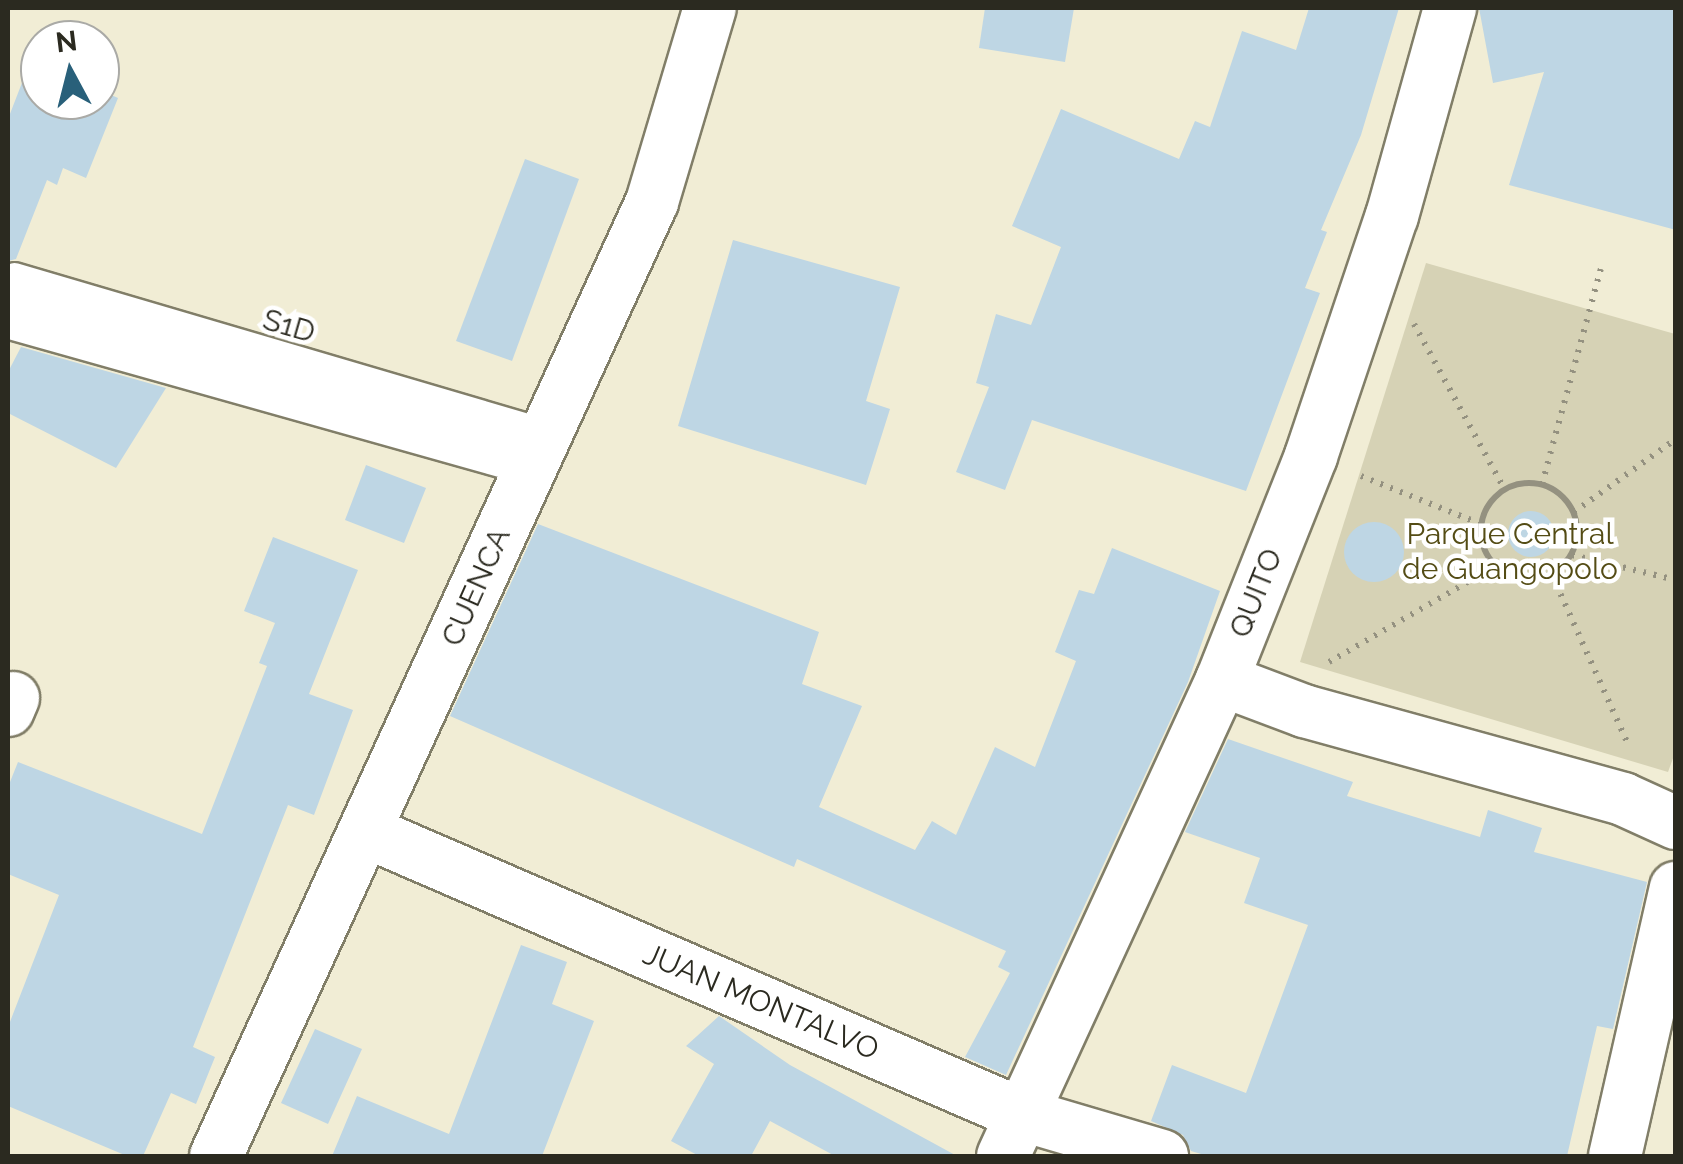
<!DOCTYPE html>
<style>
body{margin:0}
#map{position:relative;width:1683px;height:1164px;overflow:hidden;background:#f1edd5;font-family:Raleway,sans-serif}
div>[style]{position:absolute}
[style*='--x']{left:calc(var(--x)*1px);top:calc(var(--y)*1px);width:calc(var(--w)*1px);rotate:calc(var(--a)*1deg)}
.green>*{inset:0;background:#d6d2b5}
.building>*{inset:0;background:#bed6e4}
.round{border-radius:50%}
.path>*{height:6px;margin-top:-3px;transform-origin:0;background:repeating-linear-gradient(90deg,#949180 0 2.5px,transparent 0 10.5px)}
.path>.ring{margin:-3px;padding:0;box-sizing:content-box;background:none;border:6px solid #949180;border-radius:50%}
.roads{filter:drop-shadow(2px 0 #817e68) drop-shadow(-2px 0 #817e68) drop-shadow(0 2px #817e68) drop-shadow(0 -2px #817e68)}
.lane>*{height:25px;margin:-12.5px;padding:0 12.5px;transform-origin:12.5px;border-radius:12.5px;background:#fff}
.street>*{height:52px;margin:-26px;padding:0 26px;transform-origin:26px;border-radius:26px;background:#fff}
span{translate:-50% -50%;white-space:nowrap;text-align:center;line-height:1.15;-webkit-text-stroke:9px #fff;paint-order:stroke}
.street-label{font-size:30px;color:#2b2a20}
.park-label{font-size:30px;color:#544c15}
.frame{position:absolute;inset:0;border:10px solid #2b2a20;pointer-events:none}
.north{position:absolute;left:20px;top:20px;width:100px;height:100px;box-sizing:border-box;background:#fff;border:2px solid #aaaaa6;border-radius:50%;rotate:353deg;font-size:28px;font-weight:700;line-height:40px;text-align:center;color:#2b2a20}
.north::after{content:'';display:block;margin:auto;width:35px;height:45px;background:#29607a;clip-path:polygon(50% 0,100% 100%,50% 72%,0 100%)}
</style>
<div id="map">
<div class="green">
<div style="clip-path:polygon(1426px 263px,1675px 334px,1676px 750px,1668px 772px,1300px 662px)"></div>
</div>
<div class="building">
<div style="clip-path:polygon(985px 8px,1074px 8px,1065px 62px,979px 48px)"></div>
<div style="clip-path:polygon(1309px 8px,1399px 8px,1361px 135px,1321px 230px,1327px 232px,1305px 288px,1320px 293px,1246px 491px,1032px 420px,1005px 490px,956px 472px,989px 387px,976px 383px,996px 314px,1031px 325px,1061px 247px,1012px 226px,1061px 109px,1179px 159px,1195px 121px,1210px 127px,1242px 31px,1296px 50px)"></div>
<div style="clip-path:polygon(1479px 8px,1676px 8px,1676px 230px,1509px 185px,1544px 72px,1493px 83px)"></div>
<div style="clip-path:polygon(30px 62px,40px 66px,40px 100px,100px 100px,100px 90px,118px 98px,86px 178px,63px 168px,57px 185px,47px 180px,16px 259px,8px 261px,8px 119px)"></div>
<div style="clip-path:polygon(525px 159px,579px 179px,512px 361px,456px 341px)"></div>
<div style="clip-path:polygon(733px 240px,900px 287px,866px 401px,890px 409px,866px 485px,678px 426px)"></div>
<div style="clip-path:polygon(21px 347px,166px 388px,116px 468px,8px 413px,8px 372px)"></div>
<div style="clip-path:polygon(366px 465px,426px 488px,404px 543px,345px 520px)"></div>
<div class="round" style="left:1508px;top:511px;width:46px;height:46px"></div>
<div class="round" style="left:1344px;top:522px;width:60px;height:60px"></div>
<div style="clip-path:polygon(538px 524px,819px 632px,802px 684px,862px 706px,819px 807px,915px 850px,932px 821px,956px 835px,995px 747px,1035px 767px,1076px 661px,1055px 652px,1079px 590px,1094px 594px,1112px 548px,1220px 591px,1188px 682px,1006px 1075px,965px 1057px,1010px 973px,998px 967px,1006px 951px,797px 859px,794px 867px,450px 716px)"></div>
<div style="clip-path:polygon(273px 537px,358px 570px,309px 694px,353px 710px,314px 815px,288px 805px,193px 1047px,215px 1057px,196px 1104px,171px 1093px,143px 1156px,127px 1156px,8px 1106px,8px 1027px,59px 895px,8px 874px,8px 787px,18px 762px,202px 834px,267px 666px,259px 663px,275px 623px,244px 611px)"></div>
<div style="clip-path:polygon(1228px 739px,1353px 782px,1347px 796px,1480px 837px,1488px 810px,1542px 828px,1534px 852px,1647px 882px,1613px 1029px,1597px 1026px,1567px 1156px,1208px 1156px,1191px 1151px,1183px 1135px,1151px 1121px,1172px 1065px,1246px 1093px,1308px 925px,1244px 903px,1260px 858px,1185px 832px)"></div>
<div style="clip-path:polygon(521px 945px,567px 962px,552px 1004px,594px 1021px,542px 1156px,332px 1156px,357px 1096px,449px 1134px)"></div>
<div style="clip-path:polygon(719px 1016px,790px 1065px,957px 1156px,835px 1156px,770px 1121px,751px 1156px,699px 1156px,671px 1141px,714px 1064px,686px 1046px)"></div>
<div style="clip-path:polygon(315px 1029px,362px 1049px,328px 1124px,281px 1103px)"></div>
</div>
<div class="path">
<div style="--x:1414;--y:324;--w:189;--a:61.3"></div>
<div style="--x:1361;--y:476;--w:129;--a:21.8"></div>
<div class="ring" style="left:1481px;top:483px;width:90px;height:90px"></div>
<div style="--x:1542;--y:484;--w:223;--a:-74.7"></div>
<div style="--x:1574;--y:512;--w:125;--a:-35.6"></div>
<div style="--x:1572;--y:555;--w:107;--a:13.5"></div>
<div style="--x:1552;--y:575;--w:188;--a:65.8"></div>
<div style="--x:1329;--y:662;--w:192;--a:-30"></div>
</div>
<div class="roads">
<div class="lane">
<div style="--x:14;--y:275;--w:556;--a:16.41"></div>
</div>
<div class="street">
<div style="--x:8;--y:312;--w:546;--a:15.71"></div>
<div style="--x:1222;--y:680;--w:88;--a:20.7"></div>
<div style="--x:1304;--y:711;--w:331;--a:15.4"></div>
<div style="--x:1623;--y:799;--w:58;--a:24.4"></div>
<div style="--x:8;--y:710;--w:13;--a:-67"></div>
<div style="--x:365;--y:831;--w:717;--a:23.35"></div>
<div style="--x:1023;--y:1115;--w:145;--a:16.4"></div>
<div style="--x:216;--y:1156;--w:1049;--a:-65.44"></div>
<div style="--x:652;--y:202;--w:202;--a:-73.4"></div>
<div style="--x:1003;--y:1156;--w:524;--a:-65.29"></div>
<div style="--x:1222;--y:680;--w:241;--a:-68.3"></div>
<div style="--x:1311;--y:456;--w:253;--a:-71.4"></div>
<div style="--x:1392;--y:216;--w:216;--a:-74.4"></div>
<div style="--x:1615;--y:1156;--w:275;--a:-77.2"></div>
</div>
</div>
<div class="street-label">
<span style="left:289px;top:326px;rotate:16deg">S1D</span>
<span style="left:476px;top:587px;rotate:-66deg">CUENCA</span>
<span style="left:1256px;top:593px;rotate:-68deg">QUITO</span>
<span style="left:761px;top:1002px;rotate:23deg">JUAN MONTALVO</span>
</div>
<div class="park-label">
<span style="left:1510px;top:551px">Parque Central<br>de Guangopolo</span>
</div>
<div class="frame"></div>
<div class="north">N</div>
</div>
